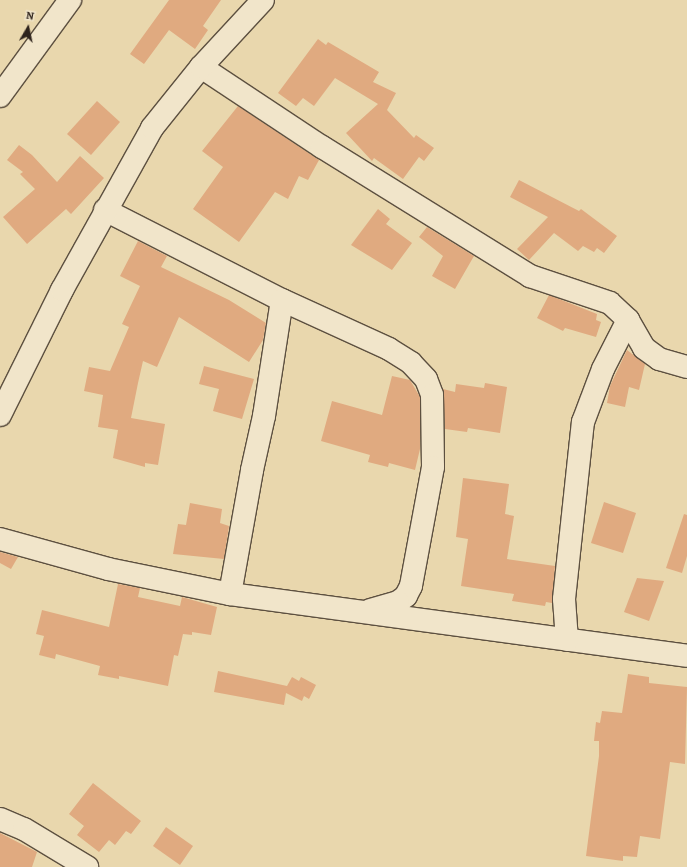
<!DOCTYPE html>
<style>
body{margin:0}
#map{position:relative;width:687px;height:867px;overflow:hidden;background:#e9d7ad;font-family:Alegreya,serif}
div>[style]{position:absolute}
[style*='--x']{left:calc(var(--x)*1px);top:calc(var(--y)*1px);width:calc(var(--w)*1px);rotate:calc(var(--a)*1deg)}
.building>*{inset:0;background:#e0aa80}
.roads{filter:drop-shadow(1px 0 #5d5040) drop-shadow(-1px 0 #5d5040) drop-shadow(0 1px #5d5040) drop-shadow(0 -1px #5d5040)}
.street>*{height:22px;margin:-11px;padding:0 11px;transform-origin:11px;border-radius:11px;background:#f1e5ca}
span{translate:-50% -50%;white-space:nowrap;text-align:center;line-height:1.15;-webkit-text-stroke:3.5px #f1e5ca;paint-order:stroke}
.north{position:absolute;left:8px;top:8px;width:40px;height:40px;-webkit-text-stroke:3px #f1e5ca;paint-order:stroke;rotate:9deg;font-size:11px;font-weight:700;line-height:16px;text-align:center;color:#2e231c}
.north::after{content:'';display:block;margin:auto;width:14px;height:18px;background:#2e231c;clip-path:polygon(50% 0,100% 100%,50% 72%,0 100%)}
</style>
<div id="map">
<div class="building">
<div style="clip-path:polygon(169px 0,221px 0,203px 26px,208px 30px,195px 49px,169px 30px,144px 64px,130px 54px)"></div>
<div style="clip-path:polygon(318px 39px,326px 45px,328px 42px,379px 72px,373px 82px,396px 93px,387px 110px,414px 138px,416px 135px,434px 148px,424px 161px,419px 157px,403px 179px,374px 158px,372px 161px,346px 133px,378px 104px,335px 78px,314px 106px,303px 98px,296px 106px,278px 93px)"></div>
<div style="clip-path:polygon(97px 101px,120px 122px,91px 155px,67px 134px)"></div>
<div style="clip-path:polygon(238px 106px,319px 160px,308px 180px,299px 176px,288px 199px,275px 192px,239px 242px,193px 209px,223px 167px,202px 151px)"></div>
<div style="clip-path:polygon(19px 145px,32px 155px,57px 182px,80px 156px,104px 178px,71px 214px,66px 209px,27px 244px,3px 217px,35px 189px,20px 174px,23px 172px,7px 160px)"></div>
<div style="clip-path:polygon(519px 180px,579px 211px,581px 209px,617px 236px,604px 253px,597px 248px,594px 252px,583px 246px,578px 251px,554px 233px,529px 260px,517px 249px,548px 217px,510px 197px)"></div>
<div style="clip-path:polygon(378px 209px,390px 219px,386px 224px,412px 243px,392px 270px,351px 245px)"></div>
<div style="clip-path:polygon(427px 227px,474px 256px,455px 289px,432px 276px,443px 256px,419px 237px)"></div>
<div style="clip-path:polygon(138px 241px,167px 256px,161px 267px,229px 300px,266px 323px,263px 340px,249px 362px,179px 317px,157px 367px,143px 361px,138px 383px,131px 418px,165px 424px,158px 465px,145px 463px,145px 467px,113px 458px,118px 430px,98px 427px,103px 395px,84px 391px,89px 367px,110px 371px,129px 327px,122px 324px,140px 286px,120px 276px)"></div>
<div style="clip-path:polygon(549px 295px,597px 314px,596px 320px,601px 322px,596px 337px,565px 328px,563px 331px,537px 318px)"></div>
<div style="clip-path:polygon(627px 350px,645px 364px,639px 390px,629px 387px,625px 407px,607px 403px,610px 386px)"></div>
<div style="clip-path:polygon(204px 366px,254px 379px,242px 419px,213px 411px,219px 389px,199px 384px)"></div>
<div style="clip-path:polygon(392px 376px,410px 380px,420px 397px,420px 449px,415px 470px,389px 463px,388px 467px,368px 462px,370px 455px,321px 441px,332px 401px,382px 415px)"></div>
<div style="clip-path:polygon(485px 383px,507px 387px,500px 433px,468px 428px,467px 432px,445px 429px,443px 389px,455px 392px,456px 384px,484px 388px)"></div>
<div style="clip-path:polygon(463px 478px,509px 484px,505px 514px,514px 516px,507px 559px,555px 566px,552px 603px,546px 602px,545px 606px,512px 601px,514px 594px,461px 586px,468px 539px,456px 537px)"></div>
<div style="clip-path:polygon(604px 502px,636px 513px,623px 553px,591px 543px)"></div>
<div style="clip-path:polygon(190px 503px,222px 509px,220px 523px,229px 526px,224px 559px,173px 554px,178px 524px,186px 525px)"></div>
<div style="clip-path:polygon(684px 514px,687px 515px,687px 556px,682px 573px,666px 568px)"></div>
<div style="clip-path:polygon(0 552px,18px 557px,11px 569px,0 563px)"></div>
<div style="clip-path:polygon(637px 578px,664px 581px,649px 621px,624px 612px)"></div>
<div style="clip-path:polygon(118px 584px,140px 588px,138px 597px,180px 606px,182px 597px,217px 607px,211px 635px,192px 632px,192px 635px,183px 634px,178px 656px,174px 655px,168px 686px,119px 676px,119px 679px,98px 675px,100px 666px,56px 654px,55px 659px,39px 655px,44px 636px,36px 634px,42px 610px,109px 627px)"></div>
<div style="clip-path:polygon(218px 671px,287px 686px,292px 677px,299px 681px,301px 677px,316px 685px,309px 699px,304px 696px,302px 701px,286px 693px,284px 705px,214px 692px)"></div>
<div style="clip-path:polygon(628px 674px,649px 677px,649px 683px,687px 687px,685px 764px,670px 762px,660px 839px,640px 836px,637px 857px,623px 856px,623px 861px,586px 856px,599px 756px,599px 741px,594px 741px,596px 722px,600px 723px,602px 711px,622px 713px)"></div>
<div style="clip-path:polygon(93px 783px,141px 821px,131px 834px,126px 831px,115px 845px,109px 840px,99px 852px,77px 835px,84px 826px,69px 814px)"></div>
<div style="clip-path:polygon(166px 827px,193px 846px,180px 865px,153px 846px)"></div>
<div style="clip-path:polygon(0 833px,37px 852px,32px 867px,0 867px)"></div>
</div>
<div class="roads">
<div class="street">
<div style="--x:201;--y:67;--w:145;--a:33.5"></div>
<div style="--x:322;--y:147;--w:245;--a:31.8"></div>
<div style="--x:530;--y:276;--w:84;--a:18.6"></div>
<div style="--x:610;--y:303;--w:25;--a:43"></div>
<div style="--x:628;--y:320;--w:32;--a:60"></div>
<div style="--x:644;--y:348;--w:19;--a:36"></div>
<div style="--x:659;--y:359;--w:29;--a:16"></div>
<div style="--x:0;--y:96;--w:119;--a:-53.9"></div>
<div style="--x:105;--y:210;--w:199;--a:27"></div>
<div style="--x:282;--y:300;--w:118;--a:24.6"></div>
<div style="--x:389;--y:349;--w:26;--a:32"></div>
<div style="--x:411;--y:363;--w:22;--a:47"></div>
<div style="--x:426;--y:379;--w:17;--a:69"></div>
<div style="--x:432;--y:395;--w:72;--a:89.2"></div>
<div style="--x:433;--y:467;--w:121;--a:100.5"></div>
<div style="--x:411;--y:586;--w:11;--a:117"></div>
<div style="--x:406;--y:596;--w:10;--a:143"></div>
<div style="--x:398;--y:602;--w:29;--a:164"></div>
<div style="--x:0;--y:415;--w:140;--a:-63.6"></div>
<div style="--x:62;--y:290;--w:185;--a:-60.9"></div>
<div style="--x:152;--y:128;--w:78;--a:-51.2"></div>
<div style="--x:201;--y:67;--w:91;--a:-47.2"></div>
<div style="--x:0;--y:539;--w:112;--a:15.5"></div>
<div style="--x:108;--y:569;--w:125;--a:11.6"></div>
<div style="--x:230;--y:594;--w:461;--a:7.7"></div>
<div style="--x:230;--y:594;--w:126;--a:-79.9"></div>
<div style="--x:252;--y:470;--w:55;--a:-77.5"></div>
<div style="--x:264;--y:416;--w:117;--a:-81.2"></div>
<div style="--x:567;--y:640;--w:41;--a:-94.2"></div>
<div style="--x:564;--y:599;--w:178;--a:-83.9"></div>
<div style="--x:583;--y:422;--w:57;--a:-69.3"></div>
<div style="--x:603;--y:369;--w:55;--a:-63"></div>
<div style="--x:0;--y:819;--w:26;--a:23"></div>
<div style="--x:24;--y:829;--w:74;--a:31.1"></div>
</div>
</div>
<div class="north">N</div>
</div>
